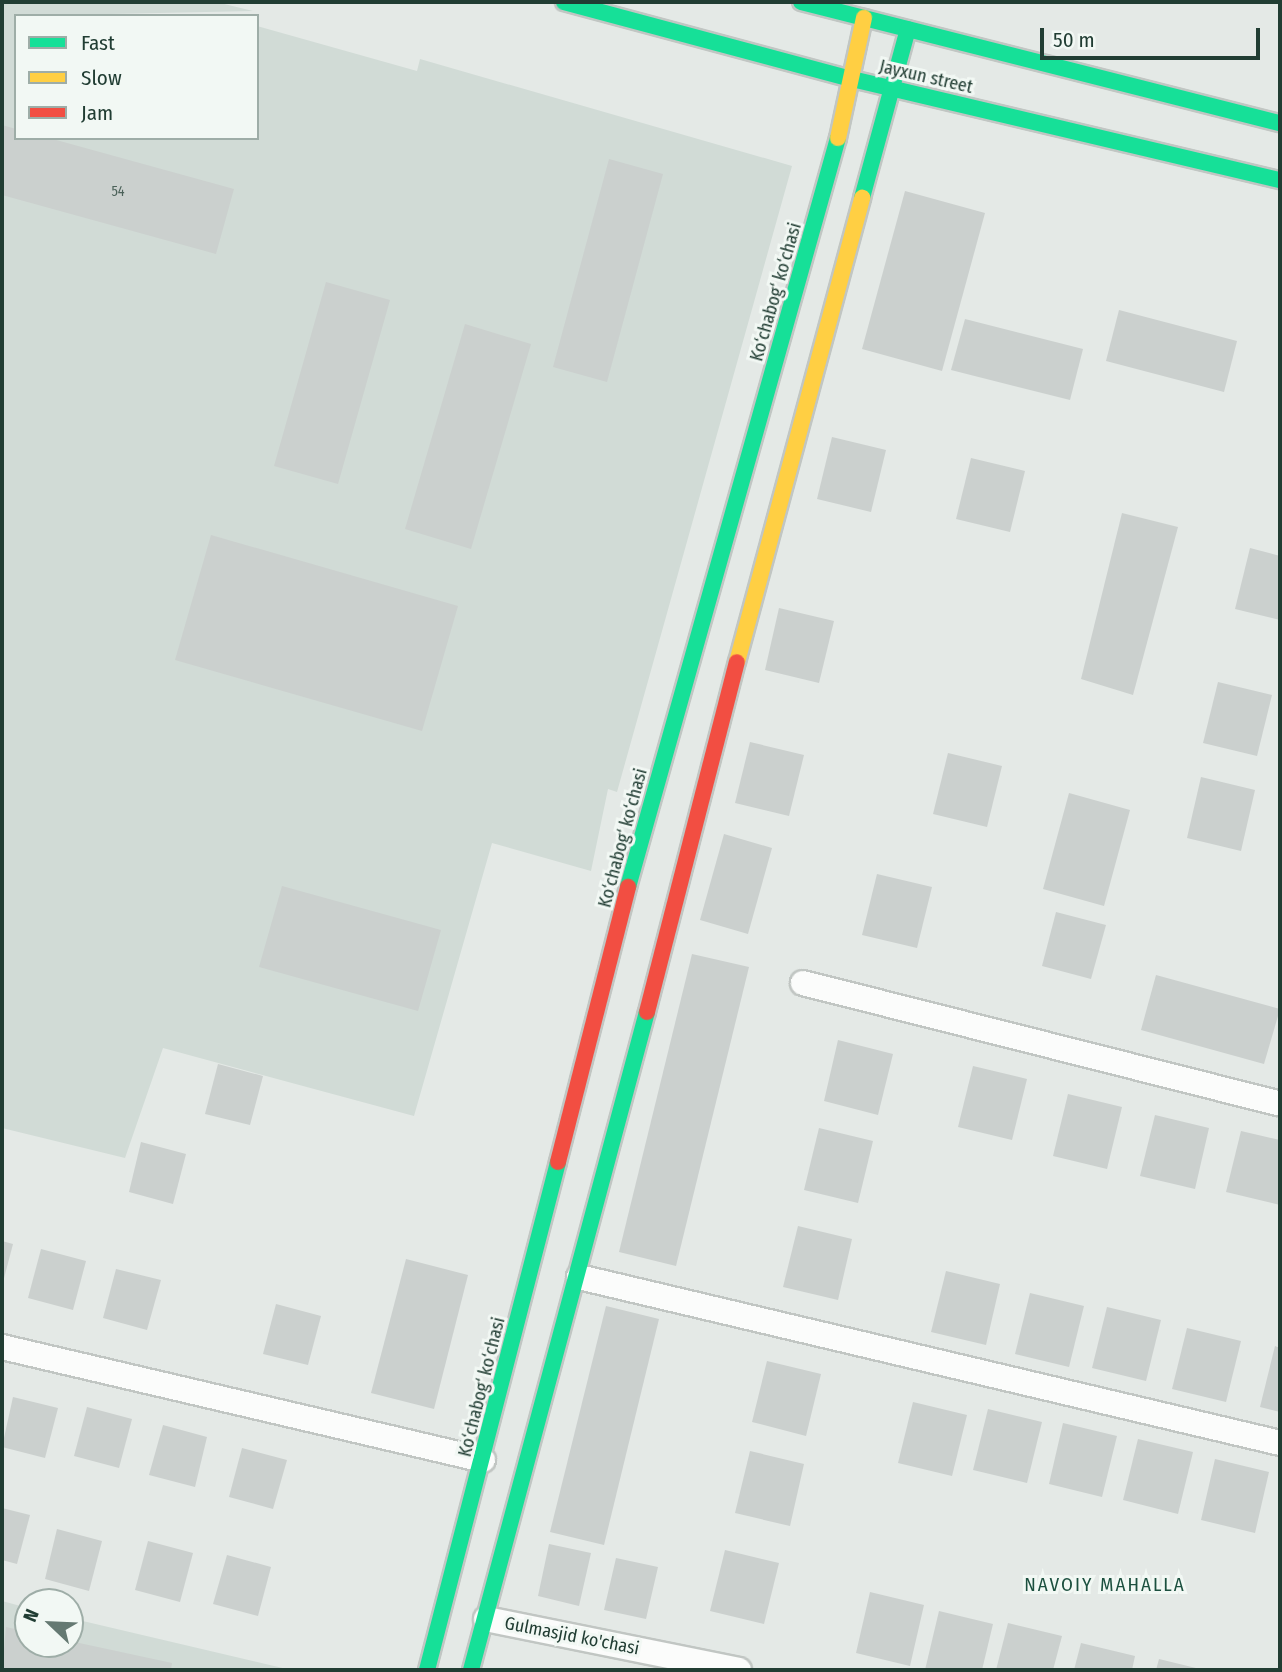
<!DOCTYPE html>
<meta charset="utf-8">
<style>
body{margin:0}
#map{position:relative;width:1282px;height:1672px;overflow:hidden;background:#e4e9e6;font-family:"Fira Sans Condensed",sans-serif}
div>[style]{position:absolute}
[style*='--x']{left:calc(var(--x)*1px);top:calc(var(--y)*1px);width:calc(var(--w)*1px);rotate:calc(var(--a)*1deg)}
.built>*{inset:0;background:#d1dbd6}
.building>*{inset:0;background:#cbd0ce}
.roads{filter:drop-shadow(2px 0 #c1c6c3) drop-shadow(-2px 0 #c1c6c3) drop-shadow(0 2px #c1c6c3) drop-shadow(0 -2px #c1c6c3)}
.street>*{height:24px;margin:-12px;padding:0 12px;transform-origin:12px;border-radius:12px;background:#fbfcfb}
.fast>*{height:16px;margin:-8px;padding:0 8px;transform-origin:8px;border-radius:8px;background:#16e098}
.slow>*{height:16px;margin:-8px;padding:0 8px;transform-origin:8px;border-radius:8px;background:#ffcf43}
.jam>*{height:16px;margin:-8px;padding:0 8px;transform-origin:8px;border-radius:8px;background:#f24e42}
span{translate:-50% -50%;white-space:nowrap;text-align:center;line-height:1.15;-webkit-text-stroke:6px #f2f8f4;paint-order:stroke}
.number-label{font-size:14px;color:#4c625a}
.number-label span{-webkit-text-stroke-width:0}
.street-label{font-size:18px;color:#213d33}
.neighbourhood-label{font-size:19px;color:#1c503f;letter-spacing:2px}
.frame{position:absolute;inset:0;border:4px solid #213d33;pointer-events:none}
.legend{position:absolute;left:14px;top:14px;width:245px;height:126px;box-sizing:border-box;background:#f2f8f4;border:2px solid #9eada7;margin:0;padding:9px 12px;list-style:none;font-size:21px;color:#213d33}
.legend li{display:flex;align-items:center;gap:14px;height:35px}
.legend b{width:35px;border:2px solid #9eada7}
.north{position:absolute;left:14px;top:1588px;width:70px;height:70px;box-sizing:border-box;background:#f2f8f4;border:2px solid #9eada7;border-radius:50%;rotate:293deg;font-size:19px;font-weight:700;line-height:28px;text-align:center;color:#213d33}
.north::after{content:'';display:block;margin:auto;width:24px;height:32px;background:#657972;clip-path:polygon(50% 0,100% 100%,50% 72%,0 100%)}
.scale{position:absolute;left:1040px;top:28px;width:220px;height:32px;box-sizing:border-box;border:4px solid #213d33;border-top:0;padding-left:9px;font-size:21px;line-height:24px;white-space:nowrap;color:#213d33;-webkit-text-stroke:5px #f2f8f4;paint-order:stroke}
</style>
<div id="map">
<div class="built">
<div style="clip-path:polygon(2px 2px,216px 2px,253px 11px,16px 16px,16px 138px,257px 138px,257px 26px,417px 71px,420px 59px,792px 166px,617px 792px,608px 789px,591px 871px,492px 843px,414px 1116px,163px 1048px,125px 1158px,2px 1128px)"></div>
<div style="clip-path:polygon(2px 1601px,28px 1608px,28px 1644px,70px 1644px,70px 1618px,291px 1670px,2px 1670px)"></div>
</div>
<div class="building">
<div style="clip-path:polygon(2px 125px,16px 129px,16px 138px,49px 138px,234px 189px,216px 254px,2px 195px)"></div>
<div style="clip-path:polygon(609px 159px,663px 174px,607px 382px,553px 367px)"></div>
<div style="clip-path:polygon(905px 191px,985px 213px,942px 371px,862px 349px)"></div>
<div style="clip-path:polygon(326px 282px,390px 300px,338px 484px,274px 466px)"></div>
<div style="clip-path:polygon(1119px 310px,1237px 341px,1224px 392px,1106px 361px)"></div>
<div style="clip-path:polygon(965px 319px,1083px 349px,1070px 400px,951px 370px)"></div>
<div style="clip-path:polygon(465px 324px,531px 344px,471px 549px,405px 529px)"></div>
<div style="clip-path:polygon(832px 437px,886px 450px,871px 512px,817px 499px)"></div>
<div style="clip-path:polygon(971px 458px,1025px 471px,1010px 532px,956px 519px)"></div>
<div style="clip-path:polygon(1122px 513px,1178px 527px,1133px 695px,1081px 679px)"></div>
<div style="clip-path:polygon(211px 535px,458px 606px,422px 731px,175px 660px)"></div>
<div style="clip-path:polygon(1250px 548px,1280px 556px,1280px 620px,1235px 609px)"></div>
<div style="clip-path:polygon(779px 608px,834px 621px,819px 683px,765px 670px)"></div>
<div style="clip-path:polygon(1218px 682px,1272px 695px,1257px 756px,1203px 743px)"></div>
<div style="clip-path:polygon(750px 742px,804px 755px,789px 816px,735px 803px)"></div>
<div style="clip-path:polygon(948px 753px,1002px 766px,987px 827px,933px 814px)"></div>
<div style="clip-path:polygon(1201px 777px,1255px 790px,1241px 851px,1187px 838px)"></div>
<div style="clip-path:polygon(1069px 793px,1130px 810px,1104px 906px,1043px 889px)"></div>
<div style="clip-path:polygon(724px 834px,772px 848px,748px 934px,700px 920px)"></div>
<div style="clip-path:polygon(877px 874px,932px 887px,917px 948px,862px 935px)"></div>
<div style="clip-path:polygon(282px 886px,441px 930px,418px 1011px,259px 967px)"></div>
<div style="clip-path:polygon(1056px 912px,1106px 925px,1091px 979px,1042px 966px)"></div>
<div style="clip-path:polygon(692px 954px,749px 967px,676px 1266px,619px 1252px)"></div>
<div style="clip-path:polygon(1156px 975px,1280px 1009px,1264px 1064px,1141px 1030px)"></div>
<div style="clip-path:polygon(838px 1040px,893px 1054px,878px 1115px,824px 1101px)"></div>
<div style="clip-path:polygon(218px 1064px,263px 1076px,250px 1125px,205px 1114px)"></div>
<div style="clip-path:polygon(973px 1066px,1027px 1079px,1012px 1140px,958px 1127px)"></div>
<div style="clip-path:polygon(1068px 1094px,1122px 1107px,1107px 1169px,1053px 1156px)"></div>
<div style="clip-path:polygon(1155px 1115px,1209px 1128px,1195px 1189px,1140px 1176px)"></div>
<div style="clip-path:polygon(819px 1128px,873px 1141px,858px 1203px,804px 1190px)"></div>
<div style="clip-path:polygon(1241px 1131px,1280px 1140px,1280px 1205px,1226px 1192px)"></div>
<div style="clip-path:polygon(141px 1142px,186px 1154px,173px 1204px,129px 1192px)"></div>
<div style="clip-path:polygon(798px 1226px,852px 1239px,838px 1300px,783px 1287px)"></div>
<div style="clip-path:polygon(2px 1241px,13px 1244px,3px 1282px,2px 1282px)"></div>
<div style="clip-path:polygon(41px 1249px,86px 1261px,73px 1310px,28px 1298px)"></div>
<div style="clip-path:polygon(406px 1259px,468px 1275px,434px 1409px,371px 1393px)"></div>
<div style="clip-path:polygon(116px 1269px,161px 1280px,147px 1330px,103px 1318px)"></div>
<div style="clip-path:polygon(946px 1271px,1000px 1284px,986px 1345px,931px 1332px)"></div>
<div style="clip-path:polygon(1030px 1293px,1084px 1306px,1069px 1367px,1015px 1354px)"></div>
<div style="clip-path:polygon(276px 1304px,321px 1316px,308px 1365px,263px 1354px)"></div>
<div style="clip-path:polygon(606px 1306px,659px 1319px,604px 1545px,550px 1532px)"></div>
<div style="clip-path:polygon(1107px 1307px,1161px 1320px,1146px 1381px,1092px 1368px)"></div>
<div style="clip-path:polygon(1187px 1328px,1241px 1341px,1226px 1402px,1172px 1389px)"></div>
<div style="clip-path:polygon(1275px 1346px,1280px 1348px,1280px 1412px,1260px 1407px)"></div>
<div style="clip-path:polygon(767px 1361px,821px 1374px,806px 1436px,752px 1422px)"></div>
<div style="clip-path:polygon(13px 1397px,58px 1408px,45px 1458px,2px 1447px)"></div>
<div style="clip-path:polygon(913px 1402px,967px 1415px,952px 1476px,898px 1463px)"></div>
<div style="clip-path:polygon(87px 1407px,132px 1419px,119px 1468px,74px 1456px)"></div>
<div style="clip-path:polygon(988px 1409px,1042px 1422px,1027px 1483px,973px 1470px)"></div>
<div style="clip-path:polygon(1063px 1423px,1117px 1436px,1102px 1497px,1049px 1484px)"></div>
<div style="clip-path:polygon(163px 1425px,207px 1437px,195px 1487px,149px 1475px)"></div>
<div style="clip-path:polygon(1138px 1439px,1193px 1452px,1178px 1514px,1123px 1500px)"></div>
<div style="clip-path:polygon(242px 1448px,287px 1460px,273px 1509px,229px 1497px)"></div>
<div style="clip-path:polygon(750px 1451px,804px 1464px,790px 1526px,735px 1513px)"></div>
<div style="clip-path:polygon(1215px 1459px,1269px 1472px,1255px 1533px,1201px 1520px)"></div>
<div style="clip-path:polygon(2px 1508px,30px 1515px,17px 1564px,2px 1560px)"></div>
<div style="clip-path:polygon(57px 1529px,102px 1541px,89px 1591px,45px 1579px)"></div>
<div style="clip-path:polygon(148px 1541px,193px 1553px,180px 1602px,135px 1590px)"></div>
<div style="clip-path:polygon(549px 1544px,591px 1553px,579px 1606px,538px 1596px)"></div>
<div style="clip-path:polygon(725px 1550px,779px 1563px,764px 1624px,710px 1611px)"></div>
<div style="clip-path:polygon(227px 1555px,271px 1567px,258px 1616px,213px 1604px)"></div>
<div style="clip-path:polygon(616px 1558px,658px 1567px,646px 1619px,604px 1610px)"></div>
<div style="clip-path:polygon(870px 1592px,924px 1605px,910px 1666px,856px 1653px)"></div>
<div style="clip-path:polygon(939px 1611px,993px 1624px,982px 1670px,925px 1670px)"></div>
<div style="clip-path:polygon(1008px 1623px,1062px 1636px,1053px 1670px,996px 1670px)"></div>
<div style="clip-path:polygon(6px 1627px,28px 1632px,28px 1644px,70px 1641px,172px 1663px,171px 1670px,2px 1670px)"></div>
<div style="clip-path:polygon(1081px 1643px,1135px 1656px,1132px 1670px,1074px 1670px)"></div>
<div style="clip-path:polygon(1159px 1659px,1200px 1669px,1200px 1670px,1156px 1670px)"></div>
</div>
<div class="roads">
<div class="street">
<div style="--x:803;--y:983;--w:492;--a:14.2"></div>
<div style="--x:579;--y:1277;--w:720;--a:13.32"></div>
<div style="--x:2;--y:1347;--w:494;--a:13.2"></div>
<div style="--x:486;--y:1619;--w:258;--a:11.4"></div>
</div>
<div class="fast">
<div style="--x:564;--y:2;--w:298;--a:15"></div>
<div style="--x:852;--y:79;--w:440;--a:13.3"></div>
<div style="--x:801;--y:2;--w:494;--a:14.2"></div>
<div style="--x:862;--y:198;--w:175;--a:-74.8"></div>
<div style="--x:628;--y:887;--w:778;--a:-74.34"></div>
<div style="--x:427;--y:1670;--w:525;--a:-75.54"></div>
<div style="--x:471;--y:1670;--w:681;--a:-75.03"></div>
</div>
<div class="slow">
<div style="--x:838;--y:138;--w:123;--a:-77.8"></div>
<div style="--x:737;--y:662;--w:481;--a:-74.9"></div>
</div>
<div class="jam">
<div style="--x:647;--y:1012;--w:361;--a:-75.6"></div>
<div style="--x:558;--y:1162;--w:284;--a:-75.7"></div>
</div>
</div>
<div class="number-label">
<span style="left:118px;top:192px">54</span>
</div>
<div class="street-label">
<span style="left:926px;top:77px;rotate:13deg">Jayxun street</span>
<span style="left:776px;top:292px;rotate:-74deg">Ko‘chabog‘ ko‘chasi</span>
<span style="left:623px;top:838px;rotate:-75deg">Ko‘chabog‘ ko‘chasi</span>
<span style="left:482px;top:1387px;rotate:-76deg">Ko‘chabog‘ ko‘chasi</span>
<span style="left:572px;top:1636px;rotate:11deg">Gulmasjid ko'chasi</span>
</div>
<div class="neighbourhood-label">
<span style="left:1105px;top:1585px">NAVOIY MAHALLA</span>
</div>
<div class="frame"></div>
<ul class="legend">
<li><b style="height:9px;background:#16e098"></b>Fast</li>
<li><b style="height:9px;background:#ffcf43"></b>Slow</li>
<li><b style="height:9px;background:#f24e42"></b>Jam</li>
</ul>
<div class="north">N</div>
<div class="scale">50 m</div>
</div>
